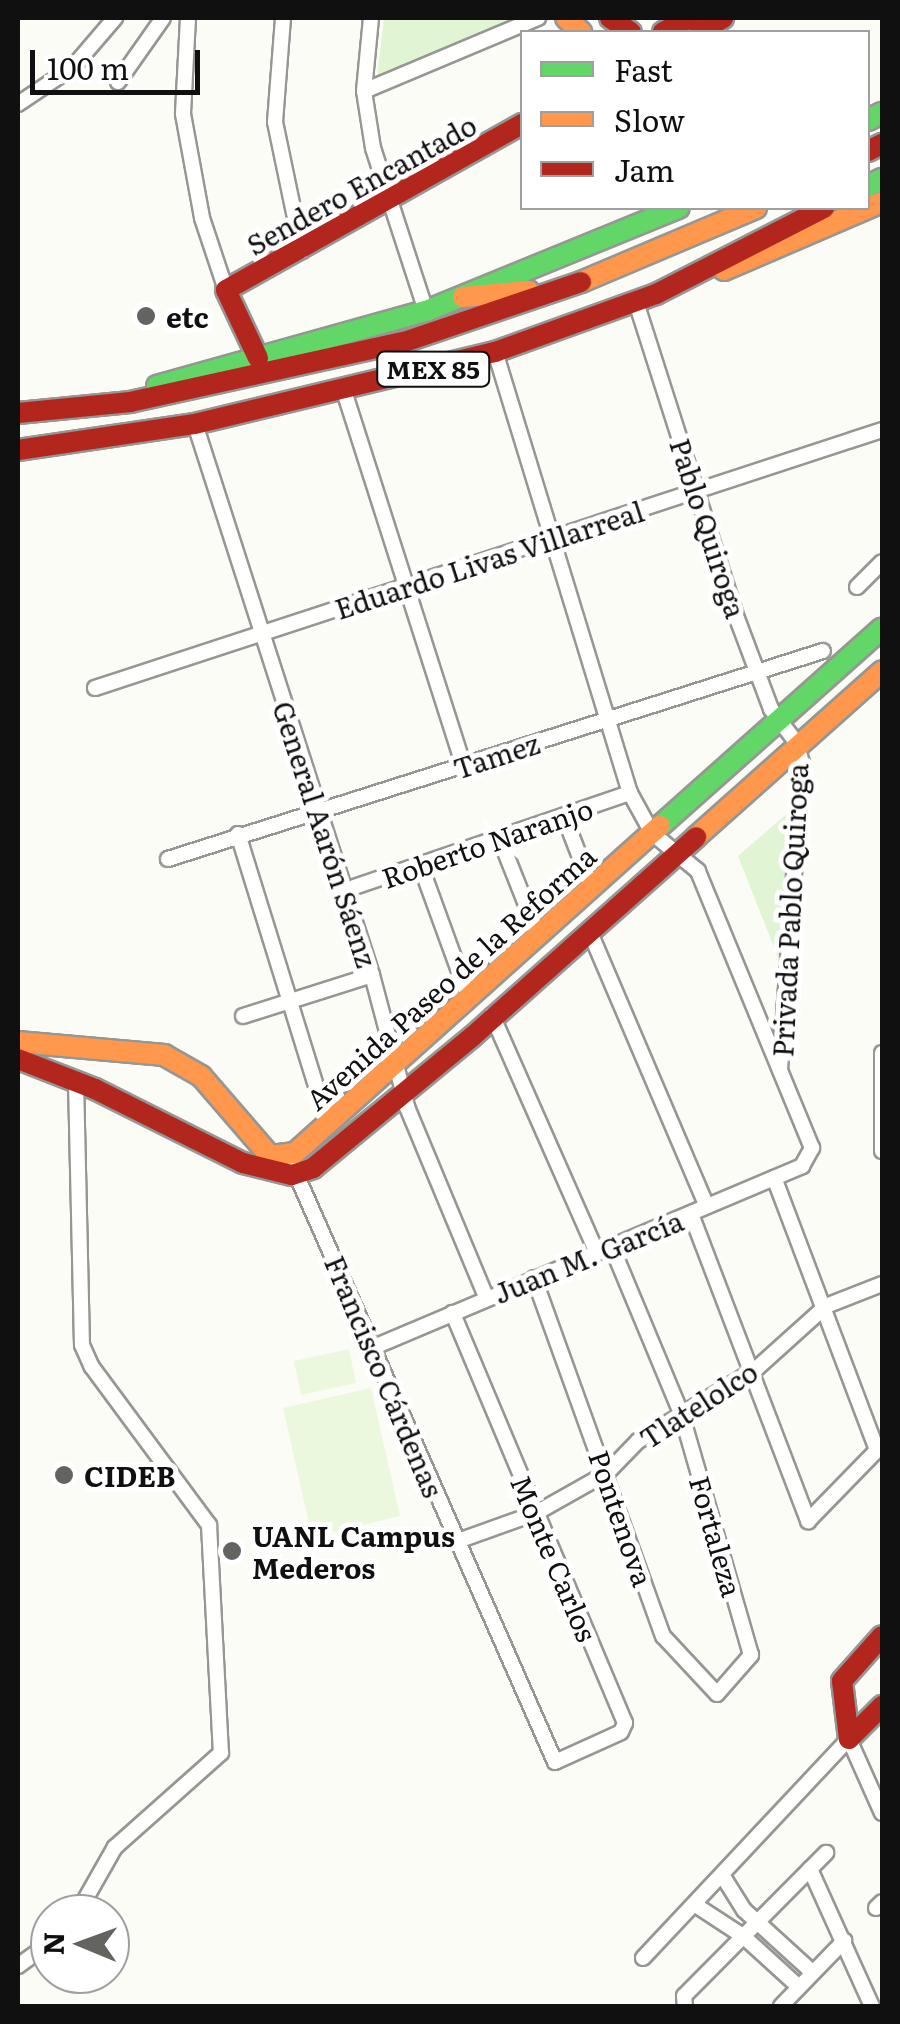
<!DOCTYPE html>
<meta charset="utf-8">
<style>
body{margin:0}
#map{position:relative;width:900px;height:2024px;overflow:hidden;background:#fcfcf6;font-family:Literata,serif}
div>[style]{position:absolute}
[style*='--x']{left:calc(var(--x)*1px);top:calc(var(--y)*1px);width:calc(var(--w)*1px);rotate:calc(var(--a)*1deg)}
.green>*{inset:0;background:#e1f4d4}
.pitch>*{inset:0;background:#ecf8de}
.roads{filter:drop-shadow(2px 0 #969694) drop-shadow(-2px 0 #969694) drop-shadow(0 2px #969694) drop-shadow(0 -2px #969694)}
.street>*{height:14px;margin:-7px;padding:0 7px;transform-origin:7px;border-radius:7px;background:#fffffe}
.fast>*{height:20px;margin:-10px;padding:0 10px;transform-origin:10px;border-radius:10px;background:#63d668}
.slow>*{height:20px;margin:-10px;padding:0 10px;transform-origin:10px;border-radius:10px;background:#ff974d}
.jam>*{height:20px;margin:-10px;padding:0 10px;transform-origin:10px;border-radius:10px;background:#b3261e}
.dots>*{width:28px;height:28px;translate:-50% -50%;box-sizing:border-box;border:5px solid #fff;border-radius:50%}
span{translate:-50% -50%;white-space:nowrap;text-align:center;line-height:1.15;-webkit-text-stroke:10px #fff;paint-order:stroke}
.shield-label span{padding:2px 8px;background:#fff;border:2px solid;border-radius:8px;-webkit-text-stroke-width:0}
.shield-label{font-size:25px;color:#101010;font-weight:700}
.street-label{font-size:28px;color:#101010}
.poi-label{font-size:28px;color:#101010;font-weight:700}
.left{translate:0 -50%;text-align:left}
.frame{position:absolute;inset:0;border:20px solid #101010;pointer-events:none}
.legend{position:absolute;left:520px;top:30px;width:350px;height:180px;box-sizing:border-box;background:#fff;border:2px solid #9f9f9f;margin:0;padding:12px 18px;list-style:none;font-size:30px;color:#101010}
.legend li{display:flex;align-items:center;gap:20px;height:50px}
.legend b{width:50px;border:2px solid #9f9f9f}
.north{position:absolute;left:30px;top:1894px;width:100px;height:100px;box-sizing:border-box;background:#fff;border:2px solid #9f9f9f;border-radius:50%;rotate:271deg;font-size:28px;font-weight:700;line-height:40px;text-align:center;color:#101010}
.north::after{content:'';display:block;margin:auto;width:35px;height:45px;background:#636360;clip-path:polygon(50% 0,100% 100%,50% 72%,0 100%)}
.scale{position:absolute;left:30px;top:50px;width:170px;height:45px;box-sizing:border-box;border:5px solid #101010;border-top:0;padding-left:12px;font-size:30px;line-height:35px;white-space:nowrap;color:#101010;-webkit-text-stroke:8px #fff;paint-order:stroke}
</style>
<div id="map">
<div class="green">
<div style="clip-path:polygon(384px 18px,519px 18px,385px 79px,377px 77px)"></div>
<div style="clip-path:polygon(798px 804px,781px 965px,738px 856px)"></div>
</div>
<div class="pitch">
<div style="clip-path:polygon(349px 1349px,356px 1383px,301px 1395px,294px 1361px)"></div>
<div style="clip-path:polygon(371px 1388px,400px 1516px,312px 1537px,283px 1408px)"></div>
</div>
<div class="roads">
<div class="street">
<div style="--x:188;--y:18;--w:96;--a:93"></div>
<div style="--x:183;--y:114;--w:106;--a:79.6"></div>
<div style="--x:202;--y:218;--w:76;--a:71.6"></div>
<div style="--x:283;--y:18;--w:104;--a:94.4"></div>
<div style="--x:275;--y:122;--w:132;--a:78.2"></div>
<div style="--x:371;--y:18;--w:73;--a:95.5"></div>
<div style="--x:364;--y:91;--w:58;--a:81"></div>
<div style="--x:373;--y:148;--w:171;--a:72"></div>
<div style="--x:118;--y:82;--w:78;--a:-54.9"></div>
<div style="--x:364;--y:91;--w:189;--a:-22.8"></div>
<div style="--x:18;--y:104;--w:66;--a:-33.9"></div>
<div style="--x:73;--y:67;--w:65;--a:-49.4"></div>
<div style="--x:636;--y:302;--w:326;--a:72.3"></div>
<div style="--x:735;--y:613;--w:103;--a:69.4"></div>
<div style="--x:771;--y:709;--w:41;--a:52.9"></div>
<div style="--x:796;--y:742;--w:22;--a:74"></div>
<div style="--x:802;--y:763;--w:307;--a:94.1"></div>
<div style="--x:344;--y:391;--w:394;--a:72.3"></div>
<div style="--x:195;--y:424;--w:579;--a:72.19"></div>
<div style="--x:372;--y:975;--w:137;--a:75.1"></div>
<div style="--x:407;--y:1107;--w:206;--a:67.4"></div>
<div style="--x:857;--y:587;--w:35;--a:-45"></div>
<div style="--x:95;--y:688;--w:828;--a:-18.15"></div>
<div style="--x:564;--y:816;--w:75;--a:68.9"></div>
<div style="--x:238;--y:834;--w:304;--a:72.8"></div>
<div style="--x:500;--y:839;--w:103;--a:68.4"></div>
<div style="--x:168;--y:859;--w:687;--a:-17.62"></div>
<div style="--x:420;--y:864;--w:140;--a:70"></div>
<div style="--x:345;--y:890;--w:301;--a:-18.8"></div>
<div style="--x:589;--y:930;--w:300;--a:66.9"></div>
<div style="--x:492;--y:1015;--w:260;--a:66.2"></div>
<div style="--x:243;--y:1016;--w:135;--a:-17.6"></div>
<div style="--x:882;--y:1053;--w:98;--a:90"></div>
<div style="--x:76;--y:1081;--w:264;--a:88.7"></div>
<div style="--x:82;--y:1345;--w:24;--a:66"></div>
<div style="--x:92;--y:1367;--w:197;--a:53.5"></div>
<div style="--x:209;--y:1525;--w:228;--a:87"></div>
<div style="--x:221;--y:1753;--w:142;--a:138.4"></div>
<div style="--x:115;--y:1847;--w:77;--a:119.6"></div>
<div style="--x:293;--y:1167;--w:650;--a:66.23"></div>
<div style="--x:555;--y:1762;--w:72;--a:-24.4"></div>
<div style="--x:621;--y:1732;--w:10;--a:-66"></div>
<div style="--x:625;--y:1723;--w:445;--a:-112.8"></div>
<div style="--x:691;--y:1214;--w:329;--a:69.1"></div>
<div style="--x:808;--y:1521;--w:99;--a:-45.8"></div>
<div style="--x:877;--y:1450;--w:291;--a:-110.7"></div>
<div style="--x:534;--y:1278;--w:381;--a:70.2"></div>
<div style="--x:663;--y:1636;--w:79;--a:47"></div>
<div style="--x:717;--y:1694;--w:52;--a:-48.9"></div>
<div style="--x:751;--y:1655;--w:252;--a:-106.1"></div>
<div style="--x:681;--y:1413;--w:180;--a:-112.6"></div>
<div style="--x:374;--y:1347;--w:465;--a:-22.9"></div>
<div style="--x:802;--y:1166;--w:21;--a:-61"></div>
<div style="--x:812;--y:1148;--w:300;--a:-112.4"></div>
<div style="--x:698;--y:871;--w:60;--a:-140.4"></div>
<div style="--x:652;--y:833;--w:46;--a:-118.8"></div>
<div style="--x:630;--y:793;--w:461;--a:-107"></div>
<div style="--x:455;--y:1542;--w:86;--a:-19.7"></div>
<div style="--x:536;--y:1513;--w:81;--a:-29.4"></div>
<div style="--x:607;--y:1473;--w:45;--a:-45.9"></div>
<div style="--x:638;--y:1441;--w:138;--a:-31.4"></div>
<div style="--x:756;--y:1369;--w:94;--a:-42"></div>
<div style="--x:826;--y:1306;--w:60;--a:-21.4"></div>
<div style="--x:810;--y:1869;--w:150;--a:65.7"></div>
<div style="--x:724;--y:1878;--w:38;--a:58"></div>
<div style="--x:744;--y:1910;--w:91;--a:42.3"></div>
<div style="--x:697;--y:1906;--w:55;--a:33.1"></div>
<div style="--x:743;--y:1936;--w:74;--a:42.3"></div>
<div style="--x:876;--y:1908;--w:8;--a:-45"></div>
<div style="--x:643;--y:1958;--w:301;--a:-46.8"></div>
<div style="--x:849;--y:1739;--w:81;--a:66"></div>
<div style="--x:18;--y:1966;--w:39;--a:-36"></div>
<div style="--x:685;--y:2006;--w:10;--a:-96"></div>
<div style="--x:684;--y:1996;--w:202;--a:-45.2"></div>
<div style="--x:781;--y:2006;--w:91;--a:-45.9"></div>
</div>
<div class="fast">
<div style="--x:868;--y:120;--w:16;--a:-27"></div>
<div style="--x:868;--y:186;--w:16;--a:-27"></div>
<div style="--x:157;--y:386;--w:279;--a:-15.6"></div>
<div style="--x:426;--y:311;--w:273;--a:-22.2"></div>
<div style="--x:660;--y:826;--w:297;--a:-41.7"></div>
</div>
<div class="slow">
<div style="--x:566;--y:18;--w:21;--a:43"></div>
<div style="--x:724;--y:270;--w:172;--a:-23.3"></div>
<div style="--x:581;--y:282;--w:190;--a:-22.9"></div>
<div style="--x:463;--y:297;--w:66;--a:-5.2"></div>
<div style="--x:696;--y:837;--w:249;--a:-41.7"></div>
<div style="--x:18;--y:1042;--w:147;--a:5.1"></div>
<div style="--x:164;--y:1055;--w:43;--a:29.6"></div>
<div style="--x:201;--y:1076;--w:106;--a:49.2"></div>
<div style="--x:270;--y:1156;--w:25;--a:-7"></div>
<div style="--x:295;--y:1153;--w:490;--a:-41.9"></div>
</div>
<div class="jam">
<div style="--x:610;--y:18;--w:25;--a:34"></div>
<div style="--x:663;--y:32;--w:30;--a:-28"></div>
<div style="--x:699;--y:32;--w:28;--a:-30"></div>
<div style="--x:868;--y:151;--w:16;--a:-27"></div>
<div style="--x:258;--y:358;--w:75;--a:-115.2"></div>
<div style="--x:226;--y:290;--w:339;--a:-29.3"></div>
<div style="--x:18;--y:413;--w:113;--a:-5.6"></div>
<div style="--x:130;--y:402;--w:280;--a:-12.4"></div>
<div style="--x:404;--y:342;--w:187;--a:-18.7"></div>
<div style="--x:18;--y:450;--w:179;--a:-8.4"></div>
<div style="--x:195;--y:424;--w:309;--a:-13.5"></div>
<div style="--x:495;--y:352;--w:171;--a:-19.8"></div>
<div style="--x:656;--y:294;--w:189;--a:-27.1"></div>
<div style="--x:18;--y:1059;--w:83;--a:21.3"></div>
<div style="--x:95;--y:1089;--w:165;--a:26.6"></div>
<div style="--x:243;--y:1163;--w:50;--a:13.8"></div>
<div style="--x:292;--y:1175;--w:22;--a:-18"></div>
<div style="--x:313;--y:1168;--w:207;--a:-39.5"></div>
<div style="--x:473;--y:1036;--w:299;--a:-41.7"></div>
<div style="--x:849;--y:1739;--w:58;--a:-96.9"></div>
<div style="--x:842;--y:1681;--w:60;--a:-48.4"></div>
<div style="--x:849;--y:1739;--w:47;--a:-45"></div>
</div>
</div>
<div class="dots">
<div style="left:146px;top:316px;background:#636360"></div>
<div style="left:64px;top:1475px;background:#636360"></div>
<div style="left:232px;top:1551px;background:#636360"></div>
</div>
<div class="shield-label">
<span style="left:433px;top:369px">MEX 85</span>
</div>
<div class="street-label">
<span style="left:361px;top:184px;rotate:-29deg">Sendero Encantado</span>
<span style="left:709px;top:528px;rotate:72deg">Pablo Quiroga</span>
<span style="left:489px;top:559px;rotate:-18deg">Eduardo Livas Villarreal</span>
<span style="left:496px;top:755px;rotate:-18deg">Tamez</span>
<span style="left:326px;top:834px;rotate:72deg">General Aarón Sáenz</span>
<span style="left:487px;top:842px;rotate:-19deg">Roberto Naranjo</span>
<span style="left:789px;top:910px;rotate:-87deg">Privada Pablo Quiroga</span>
<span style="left:450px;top:977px;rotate:-42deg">Avenida Paseo de la Reforma</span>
<span style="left:588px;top:1256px;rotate:-22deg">Juan M. García</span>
<span style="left:385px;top:1376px;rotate:67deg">Francisco Cárdenas</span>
<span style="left:698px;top:1404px;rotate:-33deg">Tlatelolco</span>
<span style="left:622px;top:1518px;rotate:71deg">Pontenova</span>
<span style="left:717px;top:1536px;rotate:74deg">Fortaleza</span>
<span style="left:555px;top:1558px;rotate:67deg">Monte Carlos</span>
</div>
<div class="poi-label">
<span class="left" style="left:166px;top:316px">etc</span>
<span class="left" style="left:84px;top:1475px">CIDEB</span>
<span class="left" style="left:252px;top:1551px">UANL Campus<br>Mederos</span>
</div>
<div class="frame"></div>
<ul class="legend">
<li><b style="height:12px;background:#63d668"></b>Fast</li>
<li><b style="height:12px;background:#ff974d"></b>Slow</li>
<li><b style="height:12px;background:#b3261e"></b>Jam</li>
</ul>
<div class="north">N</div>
<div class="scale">100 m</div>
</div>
